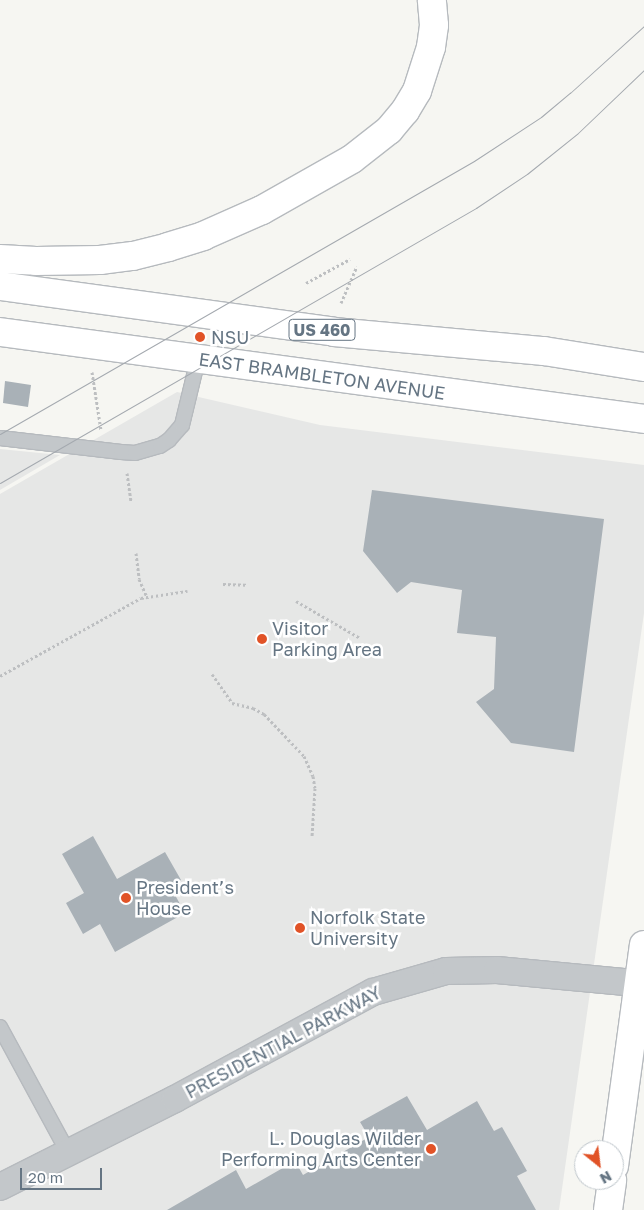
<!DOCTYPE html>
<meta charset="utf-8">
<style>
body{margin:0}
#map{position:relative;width:644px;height:1210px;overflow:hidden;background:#f6f6f2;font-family:"Golos Text",sans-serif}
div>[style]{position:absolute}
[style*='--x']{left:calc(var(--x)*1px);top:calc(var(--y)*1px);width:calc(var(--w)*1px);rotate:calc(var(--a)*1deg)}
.built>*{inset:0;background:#e6e7e6}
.building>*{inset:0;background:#a9b1b7}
.path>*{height:3px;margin-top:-1.5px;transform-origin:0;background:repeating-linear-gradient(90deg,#bdbfc1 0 2.5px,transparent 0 5px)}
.roads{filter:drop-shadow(1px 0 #b6babe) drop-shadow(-1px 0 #b6babe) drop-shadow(0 1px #b6babe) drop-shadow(0 -1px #b6babe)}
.service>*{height:14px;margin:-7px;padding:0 7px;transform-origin:7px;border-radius:7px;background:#c3c7ca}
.minor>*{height:26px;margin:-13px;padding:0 13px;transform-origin:13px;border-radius:13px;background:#c3c7ca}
.secondary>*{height:28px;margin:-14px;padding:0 14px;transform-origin:14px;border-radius:14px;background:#fff}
.primary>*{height:28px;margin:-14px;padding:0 14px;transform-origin:14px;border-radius:14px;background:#fff}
.motorway>*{height:28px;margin:-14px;padding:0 14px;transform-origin:14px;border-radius:14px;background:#fff}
.tram>*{height:1px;margin:-0.5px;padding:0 0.5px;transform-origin:0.5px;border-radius:0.5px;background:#a4a9af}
.dots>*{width:14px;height:14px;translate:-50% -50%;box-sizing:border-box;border:2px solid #fff;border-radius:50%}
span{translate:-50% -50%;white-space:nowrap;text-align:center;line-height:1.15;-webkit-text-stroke:5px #fff;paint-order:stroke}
.shield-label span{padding:1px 4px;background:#fff;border:1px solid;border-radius:4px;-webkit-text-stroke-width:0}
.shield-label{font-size:16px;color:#657583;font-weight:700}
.poi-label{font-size:18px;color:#657583}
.left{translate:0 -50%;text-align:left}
.right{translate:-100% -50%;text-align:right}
.street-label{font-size:18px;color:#657583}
.north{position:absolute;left:574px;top:1140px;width:50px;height:50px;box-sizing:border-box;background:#fff;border:1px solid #c1c8cd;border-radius:50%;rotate:151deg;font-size:14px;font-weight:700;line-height:20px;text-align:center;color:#657583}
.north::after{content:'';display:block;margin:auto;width:18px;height:22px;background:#e15327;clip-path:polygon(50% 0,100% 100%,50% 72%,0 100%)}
.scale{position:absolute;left:20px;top:1168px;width:82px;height:22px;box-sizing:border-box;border:2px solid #657583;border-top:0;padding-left:6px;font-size:15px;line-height:18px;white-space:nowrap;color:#657583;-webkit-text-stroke:4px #fff;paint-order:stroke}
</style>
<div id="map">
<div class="built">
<div style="clip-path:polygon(177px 392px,320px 425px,644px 465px,644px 613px,559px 1210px,0 1210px,0 494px)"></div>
<div style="clip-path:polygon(0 449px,60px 455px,0 490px)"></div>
</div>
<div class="building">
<div style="clip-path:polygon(5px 381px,31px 385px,28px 407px,3px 403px)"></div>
<div style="clip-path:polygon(372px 490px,604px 519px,574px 752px,511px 743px,476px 702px,494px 689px,496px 637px,457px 633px,462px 590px,411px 582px,397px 593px,363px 551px)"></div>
<div style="clip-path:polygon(93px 836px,117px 879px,165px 852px,181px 880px,170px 886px,185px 913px,115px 952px,100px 924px,83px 934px,66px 903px,84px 893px,62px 854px)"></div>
<div style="clip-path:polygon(407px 1096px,427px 1130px,477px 1101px,494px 1131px,502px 1127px,527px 1171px,517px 1176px,536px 1210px,167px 1210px,236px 1170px,246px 1189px,295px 1161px,303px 1175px,369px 1137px,360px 1122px)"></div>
</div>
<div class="path">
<div style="--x:306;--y:283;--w:50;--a:-28.6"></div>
<div style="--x:341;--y:303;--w:40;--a:-66.6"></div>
<div style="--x:92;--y:372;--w:59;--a:81.2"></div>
<div style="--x:127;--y:473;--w:29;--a:82"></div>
<div style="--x:136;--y:553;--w:26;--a:83"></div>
<div style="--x:139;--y:579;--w:20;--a:66"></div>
<div style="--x:223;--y:584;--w:23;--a:2"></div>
<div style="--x:296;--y:601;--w:74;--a:30"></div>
<div style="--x:212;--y:674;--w:35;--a:55"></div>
<div style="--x:232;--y:703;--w:22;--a:13"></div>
<div style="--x:253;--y:708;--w:13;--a:29"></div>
<div style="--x:264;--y:714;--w:58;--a:46.4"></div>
<div style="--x:304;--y:756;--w:22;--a:66"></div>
<div style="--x:313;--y:776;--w:12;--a:81"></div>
<div style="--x:315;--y:788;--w:49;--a:93.5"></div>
<div style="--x:0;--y:676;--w:161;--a:-29"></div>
<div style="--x:141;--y:598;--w:47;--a:-8.7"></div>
</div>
<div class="roads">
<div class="service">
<div style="--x:0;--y:438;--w:122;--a:6.6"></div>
<div style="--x:121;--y:452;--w:14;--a:4"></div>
<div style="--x:135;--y:453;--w:26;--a:-16"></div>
<div style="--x:160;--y:446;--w:11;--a:-34"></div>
<div style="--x:169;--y:440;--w:20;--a:-49"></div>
<div style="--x:182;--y:425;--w:68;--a:-76.4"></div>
<div style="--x:0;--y:1027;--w:142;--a:61.5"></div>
</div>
<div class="minor">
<div style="--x:0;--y:1187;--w:196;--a:-26.7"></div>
<div style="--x:175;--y:1099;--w:225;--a:-28.4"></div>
<div style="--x:373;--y:992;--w:76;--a:-16"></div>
<div style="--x:446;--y:971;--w:51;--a:-1.1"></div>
<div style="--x:497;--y:970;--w:148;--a:5.4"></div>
</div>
<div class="secondary">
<div style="--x:614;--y:1166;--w:223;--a:-82.3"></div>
<div style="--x:608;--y:1210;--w:30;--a:-82"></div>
</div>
<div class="primary">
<div style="--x:0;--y:286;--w:337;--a:7.8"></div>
<div style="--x:334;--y:332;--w:211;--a:5.2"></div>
<div style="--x:544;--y:351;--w:101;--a:9.1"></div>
<div style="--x:0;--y:332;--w:650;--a:7.69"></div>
</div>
<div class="motorway">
<div style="--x:0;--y:259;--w:36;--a:3"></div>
<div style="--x:36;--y:261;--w:64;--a:-0.9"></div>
<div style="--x:100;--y:260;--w:33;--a:-7"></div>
<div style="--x:133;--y:256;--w:36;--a:-14"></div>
<div style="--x:168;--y:247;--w:37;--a:-17"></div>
<div style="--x:203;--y:236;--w:64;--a:-23.8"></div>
<div style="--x:262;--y:210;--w:103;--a:-29.5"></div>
<div style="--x:352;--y:159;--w:47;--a:-38.1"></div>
<div style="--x:389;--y:130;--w:25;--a:-50"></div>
<div style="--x:405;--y:111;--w:23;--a:-59"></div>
<div style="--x:417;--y:91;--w:46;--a:-72.3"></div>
<div style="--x:431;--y:47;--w:22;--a:-82"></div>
<div style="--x:434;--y:25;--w:25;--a:-95"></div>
</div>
</div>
<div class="tram">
<div style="--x:0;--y:434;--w:547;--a:-29.94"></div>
<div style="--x:474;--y:161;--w:80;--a:-33.3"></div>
<div style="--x:541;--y:117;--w:38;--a:-40"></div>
<div style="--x:570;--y:93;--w:100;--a:-42.2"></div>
<div style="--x:0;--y:483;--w:550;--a:-30.02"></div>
<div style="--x:476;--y:208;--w:61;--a:-33.7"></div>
<div style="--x:527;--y:174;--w:65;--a:-38.8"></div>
<div style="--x:578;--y:133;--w:91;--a:-43.7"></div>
</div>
<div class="dots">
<div style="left:200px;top:337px;background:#e15327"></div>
<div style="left:262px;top:639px;background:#e15327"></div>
<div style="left:126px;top:898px;background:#e15327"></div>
<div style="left:300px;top:928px;background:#e15327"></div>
<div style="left:431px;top:1149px;background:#e15327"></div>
</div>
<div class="shield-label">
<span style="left:322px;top:330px">US 460</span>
</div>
<div class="poi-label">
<span class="left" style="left:211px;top:337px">NSU</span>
<span class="left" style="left:272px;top:639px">Visitor<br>Parking Area</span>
<span class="left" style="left:136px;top:898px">President’s<br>House</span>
<span class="left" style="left:310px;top:928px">Norfolk State<br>University</span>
<span class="right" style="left:421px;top:1149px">L. Douglas Wilder<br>Performing Arts Center</span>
</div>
<div class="street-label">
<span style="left:322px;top:376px;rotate:8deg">EAST BRAMBLETON AVENUE</span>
<span style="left:283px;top:1042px;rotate:-28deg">PRESIDENTIAL PARKWAY</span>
</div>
<div class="north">N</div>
<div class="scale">20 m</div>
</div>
